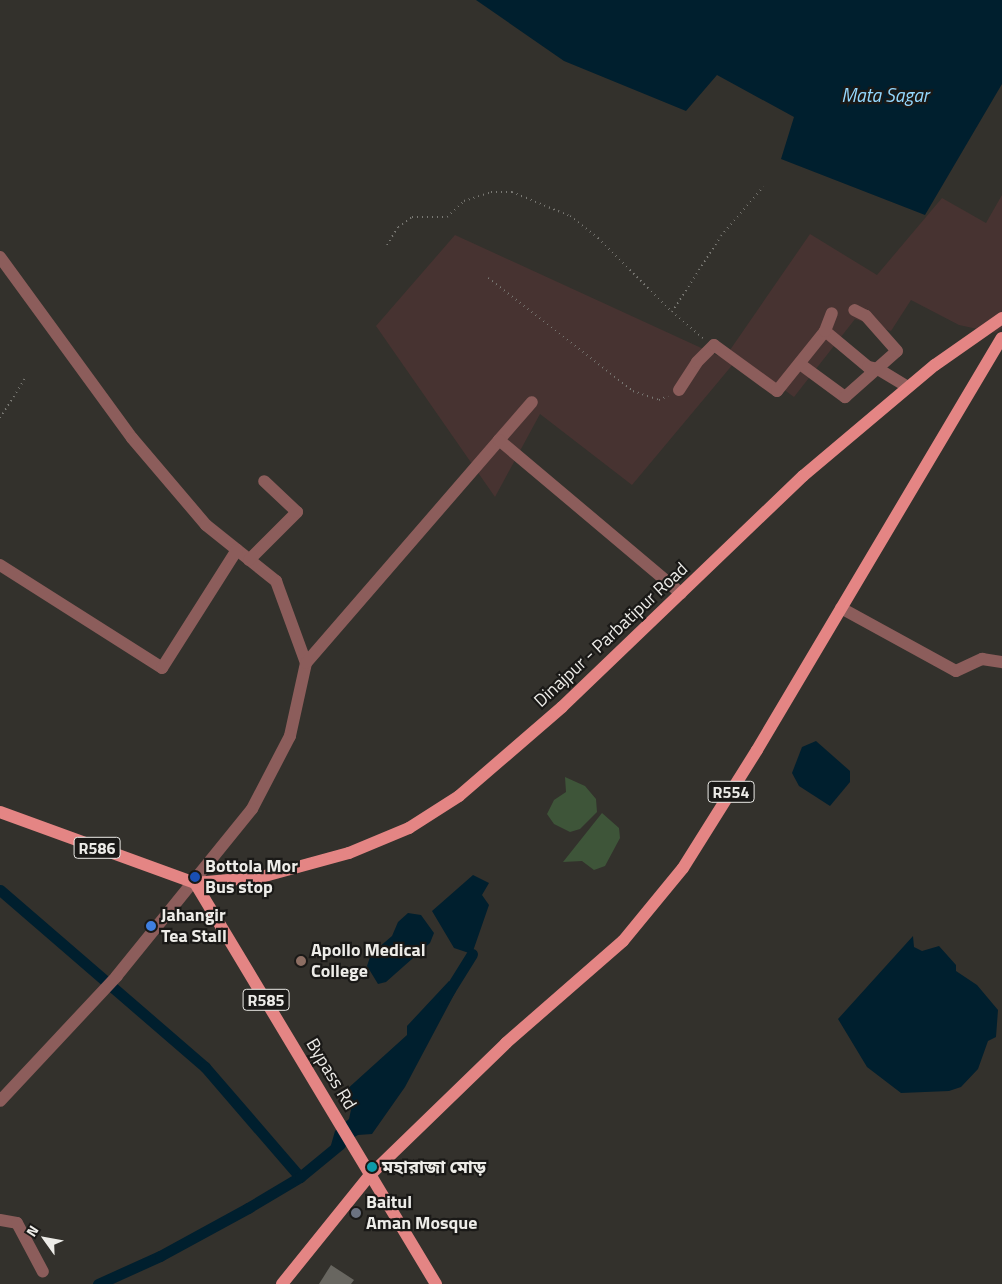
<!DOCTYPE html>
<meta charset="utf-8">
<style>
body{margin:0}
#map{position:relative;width:1002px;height:1284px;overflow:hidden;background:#33312c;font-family:"Titillium Web","Noto Sans Bengali",sans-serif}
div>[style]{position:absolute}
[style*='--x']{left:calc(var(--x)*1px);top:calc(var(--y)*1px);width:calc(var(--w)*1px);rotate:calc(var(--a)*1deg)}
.industrial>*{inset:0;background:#473331}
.green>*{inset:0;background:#3e5539}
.water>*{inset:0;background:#001f2e}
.canal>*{height:11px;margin:-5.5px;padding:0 5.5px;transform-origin:5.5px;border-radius:5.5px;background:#001f2e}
.building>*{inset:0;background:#686660}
.path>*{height:2px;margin-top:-1px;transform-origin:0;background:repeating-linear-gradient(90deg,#797873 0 1px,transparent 0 5px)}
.minor>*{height:12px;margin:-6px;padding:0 6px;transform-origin:6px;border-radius:6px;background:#8c5d5b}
.major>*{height:12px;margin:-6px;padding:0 6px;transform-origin:6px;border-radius:6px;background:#e48584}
.dots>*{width:14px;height:14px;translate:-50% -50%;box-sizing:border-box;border:2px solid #1a1917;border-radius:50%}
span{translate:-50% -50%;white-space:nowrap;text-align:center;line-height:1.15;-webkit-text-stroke:4.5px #1a1917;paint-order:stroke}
.shield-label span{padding:1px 4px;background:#1a1917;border:1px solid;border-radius:4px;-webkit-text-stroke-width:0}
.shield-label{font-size:16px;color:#edece8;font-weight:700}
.street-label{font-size:18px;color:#edece8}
.poi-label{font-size:18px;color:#edece8;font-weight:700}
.left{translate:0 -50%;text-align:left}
.water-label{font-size:19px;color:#95d9ff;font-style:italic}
.north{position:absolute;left:20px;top:1214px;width:50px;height:50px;-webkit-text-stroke:4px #1a1917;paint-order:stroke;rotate:302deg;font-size:14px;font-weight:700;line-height:20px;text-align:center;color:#edece8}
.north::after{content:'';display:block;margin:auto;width:18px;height:22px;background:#edece8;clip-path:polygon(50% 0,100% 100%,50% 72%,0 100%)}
</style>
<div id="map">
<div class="industrial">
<div style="clip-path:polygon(1002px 195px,1002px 328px,996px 333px,959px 325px,911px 300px,891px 331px,855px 319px,794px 397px,730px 350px,810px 234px,877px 275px,942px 198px,986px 223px)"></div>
<div style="clip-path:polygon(455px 235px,734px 363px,632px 485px,540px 414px,495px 497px,376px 326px)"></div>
</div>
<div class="green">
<div style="clip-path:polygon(565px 777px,585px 786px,596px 799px,597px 812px,580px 829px,570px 832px,554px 824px,547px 814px,554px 800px,566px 792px)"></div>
<div style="clip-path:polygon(602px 813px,619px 828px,620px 838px,605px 866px,594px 870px,582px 861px,563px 862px)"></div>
</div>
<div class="water">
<div style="clip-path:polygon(476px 0,1002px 0,1002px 84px,925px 215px,781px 159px,794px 117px,717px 75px,686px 111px,564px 61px)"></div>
<div style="clip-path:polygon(816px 741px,850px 771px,850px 782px,830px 806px,799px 786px,792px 773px,802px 747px)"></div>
<div style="clip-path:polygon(473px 875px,489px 883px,482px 895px,489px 905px,472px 954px,454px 948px,432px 911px)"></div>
<div style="clip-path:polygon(408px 913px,421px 915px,434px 933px,430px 943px,386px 982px,378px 984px,367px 966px,371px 954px,392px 936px,398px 922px)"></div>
<div style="clip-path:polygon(913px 936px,914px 947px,922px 951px,939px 946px,956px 965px,956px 971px,977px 985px,998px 1010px,996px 1037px,988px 1041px,978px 1069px,961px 1087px,949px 1091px,901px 1093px,867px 1067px,838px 1019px)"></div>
<div style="clip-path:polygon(449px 981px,456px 991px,405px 1087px,372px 1134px,358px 1135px,329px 1152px,335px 1131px,349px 1119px,352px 1105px,345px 1091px,407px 1035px,407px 1026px)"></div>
</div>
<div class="canal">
<div style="--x:0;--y:890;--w:271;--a:40.8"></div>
<div style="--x:205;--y:1067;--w:145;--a:49.2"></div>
<div style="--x:444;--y:999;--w:53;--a:-58.1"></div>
<div style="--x:98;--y:1284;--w:68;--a:-24.3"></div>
<div style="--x:160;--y:1256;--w:100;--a:-28.6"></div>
<div style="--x:248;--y:1208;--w:61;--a:-30.8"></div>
<div style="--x:300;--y:1177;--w:52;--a:-39.5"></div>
</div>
<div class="building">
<div style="clip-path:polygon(331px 1265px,354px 1280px,351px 1284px,319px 1284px)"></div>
</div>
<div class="path">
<div style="--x:387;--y:245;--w:21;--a:-59"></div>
<div style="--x:398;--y:227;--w:17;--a:-36"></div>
<div style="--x:412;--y:217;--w:35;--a:0"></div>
<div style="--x:447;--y:217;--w:23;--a:-43"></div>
<div style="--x:464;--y:201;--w:28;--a:-18"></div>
<div style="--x:491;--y:192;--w:21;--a:0"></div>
<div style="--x:512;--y:192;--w:63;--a:22.5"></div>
<div style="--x:570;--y:216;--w:36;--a:38"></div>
<div style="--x:598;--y:238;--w:105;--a:45"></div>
<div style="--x:488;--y:278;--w:184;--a:37.9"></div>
<div style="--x:633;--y:391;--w:28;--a:19"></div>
<div style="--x:659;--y:400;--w:10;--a:-24"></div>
<div style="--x:703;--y:338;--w:40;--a:-140"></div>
<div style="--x:672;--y:312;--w:90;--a:-57.2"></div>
<div style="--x:721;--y:236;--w:65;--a:-49.4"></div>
<div style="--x:0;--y:418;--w:49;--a:-57.6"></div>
</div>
<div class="minor">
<div style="--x:0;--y:257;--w:224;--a:53.9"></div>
<div style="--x:132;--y:438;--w:114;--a:49.6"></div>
<div style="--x:206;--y:525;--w:90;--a:38.7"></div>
<div style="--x:276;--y:581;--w:87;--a:69.9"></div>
<div style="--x:306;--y:663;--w:75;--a:102.4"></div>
<div style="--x:290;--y:736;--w:82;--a:117.5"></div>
<div style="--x:252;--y:809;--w:215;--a:129"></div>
<div style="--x:117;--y:976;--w:171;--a:133.1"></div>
<div style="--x:825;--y:331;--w:56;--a:39.9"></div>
<div style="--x:868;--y:367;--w:10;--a:11"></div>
<div style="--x:878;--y:369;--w:35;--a:31"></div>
<div style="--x:800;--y:364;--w:56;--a:36.3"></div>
<div style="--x:845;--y:397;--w:69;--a:-41.5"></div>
<div style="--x:897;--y:351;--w:47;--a:-131.5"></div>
<div style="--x:866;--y:316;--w:13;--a:-153"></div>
<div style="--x:679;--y:390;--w:33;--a:-57"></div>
<div style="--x:697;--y:362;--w:24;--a:-45"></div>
<div style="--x:714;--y:345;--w:78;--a:36.1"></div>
<div style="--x:777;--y:391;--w:77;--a:-51.3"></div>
<div style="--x:825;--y:331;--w:19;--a:-69"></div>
<div style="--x:499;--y:440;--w:50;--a:-49"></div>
<div style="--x:249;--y:560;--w:68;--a:-45"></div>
<div style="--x:297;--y:512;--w:45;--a:-136.8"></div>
<div style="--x:0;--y:565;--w:192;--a:32.4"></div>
<div style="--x:162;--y:668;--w:140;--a:-57.6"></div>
<div style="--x:841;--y:608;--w:131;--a:28.7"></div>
<div style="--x:956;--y:671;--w:29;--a:-25"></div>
<div style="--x:982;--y:659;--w:20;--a:9"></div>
<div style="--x:306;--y:663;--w:295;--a:-49.1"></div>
<div style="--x:499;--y:440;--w:238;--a:40.1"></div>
<div style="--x:0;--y:1220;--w:17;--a:10"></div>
<div style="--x:17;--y:1223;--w:55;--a:62"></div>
</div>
<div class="major">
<div style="--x:0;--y:812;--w:208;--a:20"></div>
<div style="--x:195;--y:883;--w:66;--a:-5.2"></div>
<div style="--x:261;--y:877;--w:91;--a:-15.3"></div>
<div style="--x:349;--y:853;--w:65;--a:-22.6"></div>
<div style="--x:409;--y:828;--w:59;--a:-32.6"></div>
<div style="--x:459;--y:796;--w:136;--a:-40.8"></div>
<div style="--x:562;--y:707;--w:334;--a:-43.8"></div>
<div style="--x:803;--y:476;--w:172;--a:-40.1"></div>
<div style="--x:935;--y:365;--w:82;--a:-35"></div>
<div style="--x:195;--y:883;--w:468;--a:59"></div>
<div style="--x:282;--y:1284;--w:140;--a:-51.1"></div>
<div style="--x:370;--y:1175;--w:190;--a:-44.1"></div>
<div style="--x:506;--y:1043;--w:155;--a:-41.1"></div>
<div style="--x:623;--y:941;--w:94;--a:-50.6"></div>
<div style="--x:683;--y:868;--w:139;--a:-57.9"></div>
<div style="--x:757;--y:750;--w:479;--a:-59.3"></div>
</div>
<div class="dots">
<div style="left:195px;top:877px;background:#1a4fb4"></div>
<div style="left:151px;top:926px;background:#3f7fe0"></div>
<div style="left:301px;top:961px;background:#8d6e63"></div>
<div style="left:372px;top:1167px;background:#0f9aa8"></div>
<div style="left:356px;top:1213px;background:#6b7280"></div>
</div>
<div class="shield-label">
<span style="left:731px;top:792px">R554</span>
<span style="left:97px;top:848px">R586</span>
<span style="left:266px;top:1000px">R585</span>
</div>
<div class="street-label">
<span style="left:611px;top:635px;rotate:-43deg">Dinajpur - Parbatipur Road</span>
<span style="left:331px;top:1074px;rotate:59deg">Bypass Rd</span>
</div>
<div class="poi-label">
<span class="left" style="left:205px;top:877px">Bottola Mor<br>Bus stop</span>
<span class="left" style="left:161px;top:926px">Jahangir<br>Tea Stall</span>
<span class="left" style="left:311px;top:961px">Apollo Medical<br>College</span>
<span class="left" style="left:382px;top:1167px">মহারাজা মোড়</span>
<span class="left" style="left:366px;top:1213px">Baitul<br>Aman Mosque</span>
</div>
<div class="water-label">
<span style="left:885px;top:95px">Mata Sagar</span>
</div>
<div class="north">N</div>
</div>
